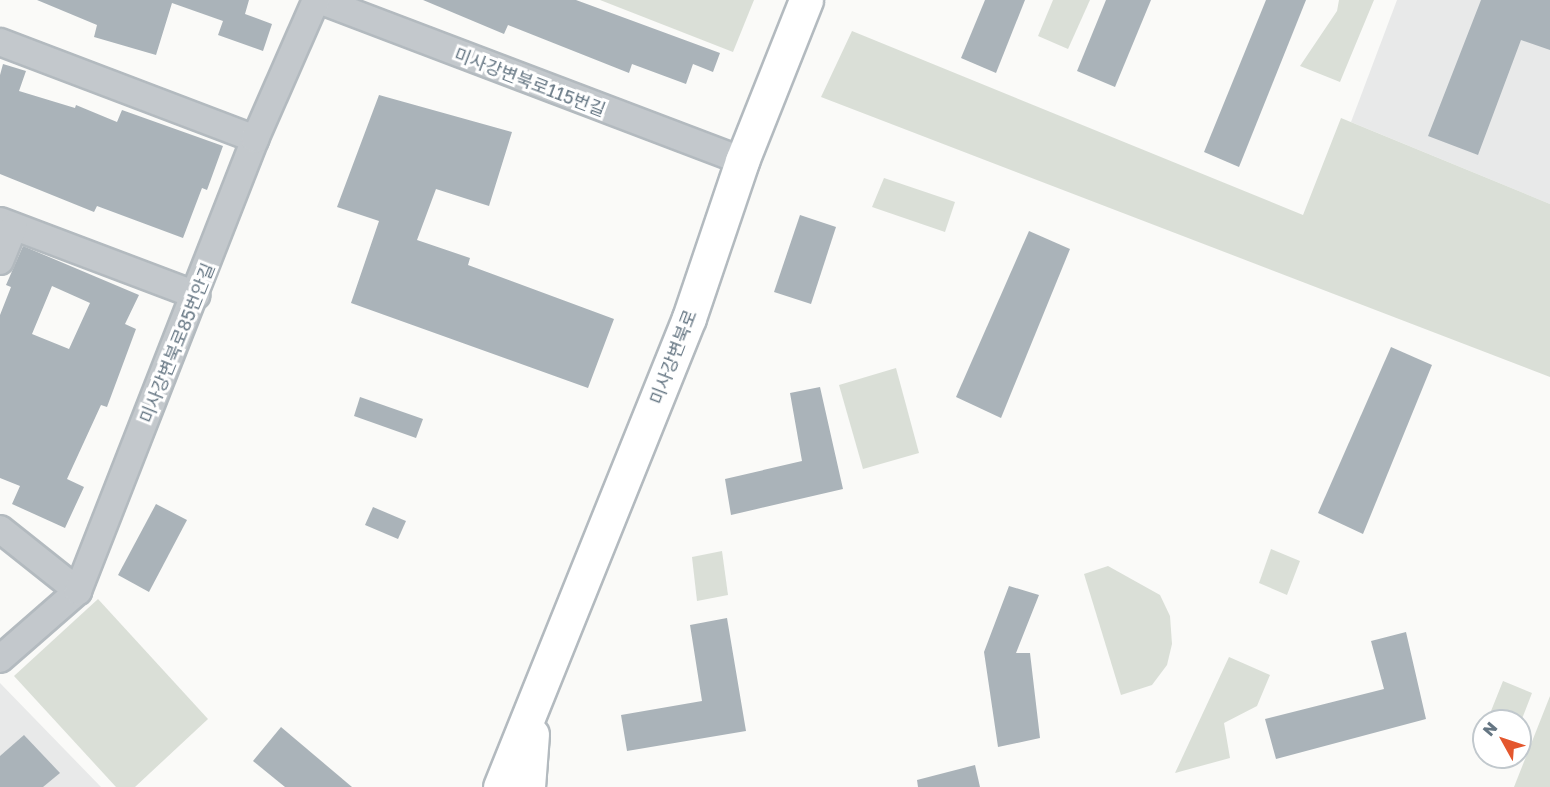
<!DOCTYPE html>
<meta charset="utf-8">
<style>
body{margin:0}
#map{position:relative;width:1550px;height:787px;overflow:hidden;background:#fafaf8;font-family:"Golos Text","Noto Sans KR",sans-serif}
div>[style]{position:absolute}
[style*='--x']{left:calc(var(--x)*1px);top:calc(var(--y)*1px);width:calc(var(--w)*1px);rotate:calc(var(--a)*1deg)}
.built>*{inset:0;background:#e8e9e9}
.green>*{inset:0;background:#dadfd7}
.building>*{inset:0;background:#aab3b9}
.roads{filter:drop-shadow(2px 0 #b3babf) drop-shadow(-2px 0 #b3babf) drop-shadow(0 2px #b3babf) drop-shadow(0 -2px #b3babf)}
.street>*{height:26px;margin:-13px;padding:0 13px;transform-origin:13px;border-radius:13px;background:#c3c8cc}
.secondary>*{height:33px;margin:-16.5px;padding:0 16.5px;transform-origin:16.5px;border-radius:16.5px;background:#fff}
span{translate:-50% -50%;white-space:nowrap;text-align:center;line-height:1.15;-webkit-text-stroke:6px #fff;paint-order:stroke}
.street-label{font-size:18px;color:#657683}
.north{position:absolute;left:1472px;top:709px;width:60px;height:60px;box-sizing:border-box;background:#fff;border:2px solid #c1c8cd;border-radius:50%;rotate:310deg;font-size:16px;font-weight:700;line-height:24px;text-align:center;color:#657683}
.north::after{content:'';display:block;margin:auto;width:21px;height:27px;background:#e4572e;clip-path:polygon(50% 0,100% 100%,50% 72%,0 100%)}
</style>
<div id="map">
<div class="built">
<div style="clip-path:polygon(1397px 0,1550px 0,1550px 204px,1351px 122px)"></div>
<div style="clip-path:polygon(0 683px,101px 787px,0 787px)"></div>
</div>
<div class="green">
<div style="clip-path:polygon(600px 0,754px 0,733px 52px)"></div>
<div style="clip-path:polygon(1053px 0,1090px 0,1068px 49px,1038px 36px)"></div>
<div style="clip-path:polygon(1339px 0,1374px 0,1340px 82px,1300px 66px,1337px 11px)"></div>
<div style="clip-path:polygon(852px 31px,1303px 215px,1341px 118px,1550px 204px,1550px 377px,821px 97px)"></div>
<div style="clip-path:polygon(884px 178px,955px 202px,945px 232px,872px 207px)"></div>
<div style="clip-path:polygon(896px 368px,919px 453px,863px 469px,839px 385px)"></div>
<div style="clip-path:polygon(1271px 549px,1300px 561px,1287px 595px,1259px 583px)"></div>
<div style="clip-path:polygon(722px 551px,728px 595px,697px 601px,692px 557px)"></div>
<div style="clip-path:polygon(1108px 566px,1160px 595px,1170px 616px,1172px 644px,1167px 665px,1152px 685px,1121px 695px,1084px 574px)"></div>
<div style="clip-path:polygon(98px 599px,208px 719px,135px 787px,116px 787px,14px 676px)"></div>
<div style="clip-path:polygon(1229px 657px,1270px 675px,1257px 706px,1224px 723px,1230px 758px,1175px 773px)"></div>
<div style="clip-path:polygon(1503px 681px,1532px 693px,1520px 724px,1520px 721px,1487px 721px)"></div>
<div style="clip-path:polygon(1550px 696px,1550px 787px,1514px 787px)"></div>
</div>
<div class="building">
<div style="clip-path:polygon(37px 0,249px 0,245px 14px,272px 24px,263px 51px,218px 35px,223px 21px,172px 3px,156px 55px,94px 37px,97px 25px)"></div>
<div style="clip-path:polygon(423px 0,576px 0,720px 53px,713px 72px,693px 64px,686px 84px,632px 64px,629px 73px,508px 25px,504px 34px)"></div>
<div style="clip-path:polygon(985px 0,1025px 0,996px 73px,961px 58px)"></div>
<div style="clip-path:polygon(1106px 0,1151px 0,1115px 87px,1077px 71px)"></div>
<div style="clip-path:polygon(1266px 0,1306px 0,1239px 167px,1204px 152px)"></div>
<div style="clip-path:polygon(1481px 0,1550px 0,1550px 50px,1521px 40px,1478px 155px,1428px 136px)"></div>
<div style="clip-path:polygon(3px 64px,26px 71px,19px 91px,75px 108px,76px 105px,117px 122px,122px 110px,223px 146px,207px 190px,202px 188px,183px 238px,97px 206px,94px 212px,0 174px,0 75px)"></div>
<div style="clip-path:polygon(379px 95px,512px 132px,489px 206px,436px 189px,417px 240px,470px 258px,468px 265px,614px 319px,588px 388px,351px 303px,379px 221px,337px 207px)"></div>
<div style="clip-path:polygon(800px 215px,836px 227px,811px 304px,774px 292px)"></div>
<div style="clip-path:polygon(1029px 231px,1070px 249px,1001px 418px,956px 397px)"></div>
<div style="clip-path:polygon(evenodd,23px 246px,139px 295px,125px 324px,136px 329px,107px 407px,101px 405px,67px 479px,84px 487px,65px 528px,12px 504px,20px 486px,0 478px,0 315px,11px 287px,6px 285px,23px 246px,52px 286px,90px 303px,69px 349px,32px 334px,52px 286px)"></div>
<div style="clip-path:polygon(1391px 347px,1432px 365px,1363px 534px,1318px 513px)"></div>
<div style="clip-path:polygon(820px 387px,843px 489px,731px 515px,725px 479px,802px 461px,790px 393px)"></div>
<div style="clip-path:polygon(360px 397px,423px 419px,416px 438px,354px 416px)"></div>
<div style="clip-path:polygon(156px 504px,187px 520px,149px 592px,118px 575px)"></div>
<div style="clip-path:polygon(373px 507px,406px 521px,398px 539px,365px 525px)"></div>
<div style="clip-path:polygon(1009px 586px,1039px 595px,1016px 653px,1030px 653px,1040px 738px,998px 747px,984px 652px)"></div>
<div style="clip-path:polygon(727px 618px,746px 731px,627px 751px,621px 715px,702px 701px,690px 625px)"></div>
<div style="clip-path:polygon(1406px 632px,1426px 719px,1276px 759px,1265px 719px,1384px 689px,1371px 641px)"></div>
<div style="clip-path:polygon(281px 727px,352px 787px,285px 787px,253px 761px)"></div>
<div style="clip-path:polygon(24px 735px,60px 773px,43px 787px,0 787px,0 756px)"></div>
<div style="clip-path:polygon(975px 765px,980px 787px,918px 787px,917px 780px)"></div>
</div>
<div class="roads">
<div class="street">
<div style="--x:319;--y:0;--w:453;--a:20.8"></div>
<div style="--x:0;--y:42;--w:273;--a:20.8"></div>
<div style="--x:0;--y:221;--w:210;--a:20.7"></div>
<div style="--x:0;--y:261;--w:37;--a:-68"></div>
<div style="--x:0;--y:529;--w:100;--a:38.5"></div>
<div style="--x:0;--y:659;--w:103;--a:-41.1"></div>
<div style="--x:78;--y:591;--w:485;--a:-68.6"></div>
<div style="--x:255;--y:139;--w:152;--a:-66.3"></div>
</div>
<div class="secondary">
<div style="--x:500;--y:787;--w:506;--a:-68.05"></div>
<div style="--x:689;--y:318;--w:166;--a:-71.3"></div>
<div style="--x:742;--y:161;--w:173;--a:-68.3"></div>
<div style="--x:528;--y:787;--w:53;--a:-85.7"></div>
</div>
</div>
<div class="street-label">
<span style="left:530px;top:82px;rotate:21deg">미사강변북로115번길</span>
<span style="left:177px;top:343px;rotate:-68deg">미사강변북로85번안길</span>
<span style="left:673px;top:357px;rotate:-69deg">미사강변북로</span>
</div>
<div class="north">N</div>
</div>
